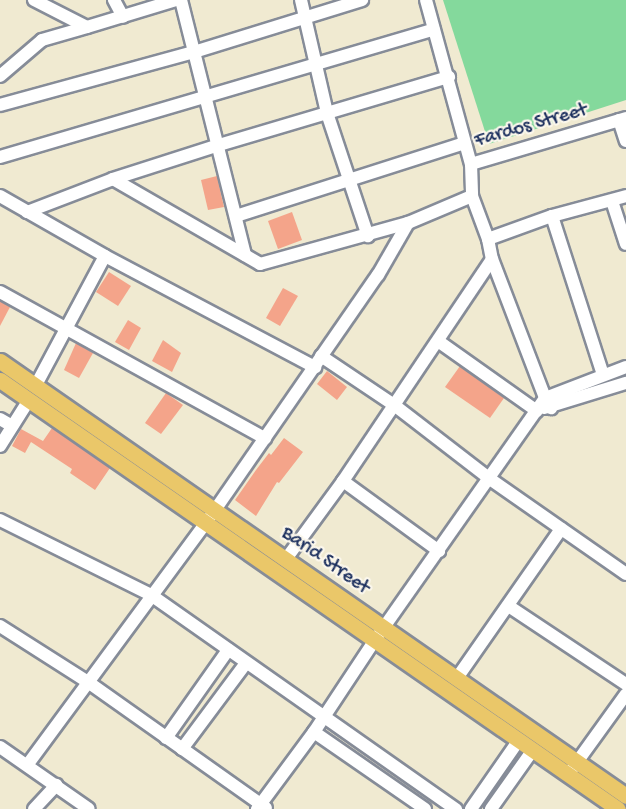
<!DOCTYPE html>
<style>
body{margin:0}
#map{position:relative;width:626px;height:809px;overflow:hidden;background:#f0ead1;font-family:"Gochi Hand",sans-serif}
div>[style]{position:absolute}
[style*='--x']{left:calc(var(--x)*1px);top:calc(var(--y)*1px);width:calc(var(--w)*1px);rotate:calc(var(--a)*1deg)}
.green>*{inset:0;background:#84d99c}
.building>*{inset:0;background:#f4a48a}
.roads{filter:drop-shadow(2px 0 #868c98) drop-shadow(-2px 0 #868c98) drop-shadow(0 2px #868c98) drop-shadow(0 -2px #868c98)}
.minor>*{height:12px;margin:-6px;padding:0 6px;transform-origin:6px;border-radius:6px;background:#fff}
.major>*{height:15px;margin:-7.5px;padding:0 7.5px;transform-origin:7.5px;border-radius:7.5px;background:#eac769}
span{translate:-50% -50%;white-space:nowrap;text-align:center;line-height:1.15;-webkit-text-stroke:4.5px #fbf7ec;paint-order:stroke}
.street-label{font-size:20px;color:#1b2f5e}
</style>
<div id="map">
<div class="green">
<div style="clip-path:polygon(443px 0,626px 0,626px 100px,489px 144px)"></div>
</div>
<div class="building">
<div style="clip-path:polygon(217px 176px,224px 207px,208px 210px,201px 180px)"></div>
<div style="clip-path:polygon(292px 212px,302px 240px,278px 249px,268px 221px)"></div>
<div style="clip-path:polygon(109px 272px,131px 286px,118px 306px,96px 292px)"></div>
<div style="clip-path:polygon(283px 288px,298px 296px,280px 326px,266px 318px)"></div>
<div style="clip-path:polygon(0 301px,10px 307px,0 326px)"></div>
<div style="clip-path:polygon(128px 320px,141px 328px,129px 350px,115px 342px)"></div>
<div style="clip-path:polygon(163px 340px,181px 353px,172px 372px,152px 361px)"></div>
<div style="clip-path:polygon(76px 343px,93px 353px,79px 378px,64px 370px)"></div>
<div style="clip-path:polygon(460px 366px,504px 398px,490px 418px,445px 387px)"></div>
<div style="clip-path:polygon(327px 371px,347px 387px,337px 400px,317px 384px)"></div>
<div style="clip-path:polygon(166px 393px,183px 405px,161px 434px,145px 423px)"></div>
<div style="clip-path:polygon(52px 428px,110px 468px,95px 490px,70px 473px,72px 469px,31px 442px,25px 453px,12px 446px,21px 429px,43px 441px)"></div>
<div style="clip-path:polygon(284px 438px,303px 452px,279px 483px,277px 482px,256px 516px,235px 500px,256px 470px,269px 453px,271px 455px)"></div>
</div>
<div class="roads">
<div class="minor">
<div style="--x:34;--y:0;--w:59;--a:27"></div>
<div style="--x:87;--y:27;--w:93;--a:-16.9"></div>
<div style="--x:114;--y:0;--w:19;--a:62"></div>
<div style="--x:181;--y:0;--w:263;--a:75.9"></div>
<div style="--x:301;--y:0;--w:116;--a:77"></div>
<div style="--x:327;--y:113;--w:130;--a:71.6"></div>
<div style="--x:426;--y:0;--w:170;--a:74.7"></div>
<div style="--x:471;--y:164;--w:32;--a:88"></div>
<div style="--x:472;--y:196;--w:46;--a:69.6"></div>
<div style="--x:488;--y:239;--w:20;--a:79"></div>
<div style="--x:492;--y:259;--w:149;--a:69.1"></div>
<div style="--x:545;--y:398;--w:12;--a:59"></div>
<div style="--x:0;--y:76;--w:55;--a:-40.6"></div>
<div style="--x:42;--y:40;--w:47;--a:-16.1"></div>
<div style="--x:0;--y:105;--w:201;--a:-15.3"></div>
<div style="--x:194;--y:52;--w:176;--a:-17.2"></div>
<div style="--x:619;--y:120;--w:22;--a:72"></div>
<div style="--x:0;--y:157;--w:452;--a:-16.4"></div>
<div style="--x:471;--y:164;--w:162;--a:-16.5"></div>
<div style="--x:113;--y:179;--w:170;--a:30"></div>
<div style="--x:260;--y:264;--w:154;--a:-15.5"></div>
<div style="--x:408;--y:223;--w:69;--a:-22.9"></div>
<div style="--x:0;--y:196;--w:121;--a:29.7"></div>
<div style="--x:105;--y:256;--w:238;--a:27.9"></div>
<div style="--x:612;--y:201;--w:45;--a:72"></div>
<div style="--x:27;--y:212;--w:92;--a:-21"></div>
<div style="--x:113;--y:179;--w:111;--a:-17.8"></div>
<div style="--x:219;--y:145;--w:240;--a:-16.5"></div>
<div style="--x:236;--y:216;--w:240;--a:-17.7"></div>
<div style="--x:552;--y:216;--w:167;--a:72.2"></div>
<div style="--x:488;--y:239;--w:68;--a:-19.8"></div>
<div style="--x:552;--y:216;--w:77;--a:-15.1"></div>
<div style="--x:0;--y:292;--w:303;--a:28.9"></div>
<div style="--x:438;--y:341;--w:121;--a:35.3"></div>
<div style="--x:321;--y:356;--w:88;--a:33.9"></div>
<div style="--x:394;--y:405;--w:121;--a:37.6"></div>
<div style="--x:490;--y:479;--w:166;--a:34.9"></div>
<div style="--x:36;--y:385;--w:146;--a:-61.9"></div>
<div style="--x:544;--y:408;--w:86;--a:-17"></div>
<div style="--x:0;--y:419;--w:14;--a:30"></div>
<div style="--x:0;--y:446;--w:54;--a:-57.8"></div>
<div style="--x:343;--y:481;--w:119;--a:36.1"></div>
<div style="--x:0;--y:520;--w:169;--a:26.4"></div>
<div style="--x:151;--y:595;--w:373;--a:35.1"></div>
<div style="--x:286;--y:559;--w:97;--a:-53.8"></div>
<div style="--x:343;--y:481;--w:267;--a:-56.1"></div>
<div style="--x:510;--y:607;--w:139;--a:33.6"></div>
<div style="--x:0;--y:626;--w:104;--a:32.5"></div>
<div style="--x:88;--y:682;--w:218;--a:35.3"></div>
<div style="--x:457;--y:678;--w:182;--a:-55.1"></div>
<div style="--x:314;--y:732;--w:135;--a:34.7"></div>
<div style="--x:166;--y:738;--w:108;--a:-54.8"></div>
<div style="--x:0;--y:747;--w:108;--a:34.9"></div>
<div style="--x:182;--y:749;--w:107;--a:-53.3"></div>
<div style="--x:28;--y:764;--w:315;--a:-53.6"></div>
<div style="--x:215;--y:510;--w:286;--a:-55.3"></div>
<div style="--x:378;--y:275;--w:60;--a:-60"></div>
<div style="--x:572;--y:769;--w:92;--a:-54.2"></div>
<div style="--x:34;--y:809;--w:33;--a:-47"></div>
<div style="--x:257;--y:809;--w:96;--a:-53.5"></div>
<div style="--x:314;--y:732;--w:110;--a:-56.5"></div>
<div style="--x:375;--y:640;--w:296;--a:-54.9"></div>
<div style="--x:545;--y:398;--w:87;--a:-20.9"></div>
<div style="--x:471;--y:809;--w:84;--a:-55.2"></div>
<div style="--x:491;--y:809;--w:72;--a:-54.6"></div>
</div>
<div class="major">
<div style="--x:0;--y:361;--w:762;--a:34.79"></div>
<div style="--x:0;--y:380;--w:752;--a:34.77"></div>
</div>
</div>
<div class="street-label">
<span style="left:531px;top:126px;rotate:-16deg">Fardos Street</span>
<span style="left:325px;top:561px;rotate:35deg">Barid Street</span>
</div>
</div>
